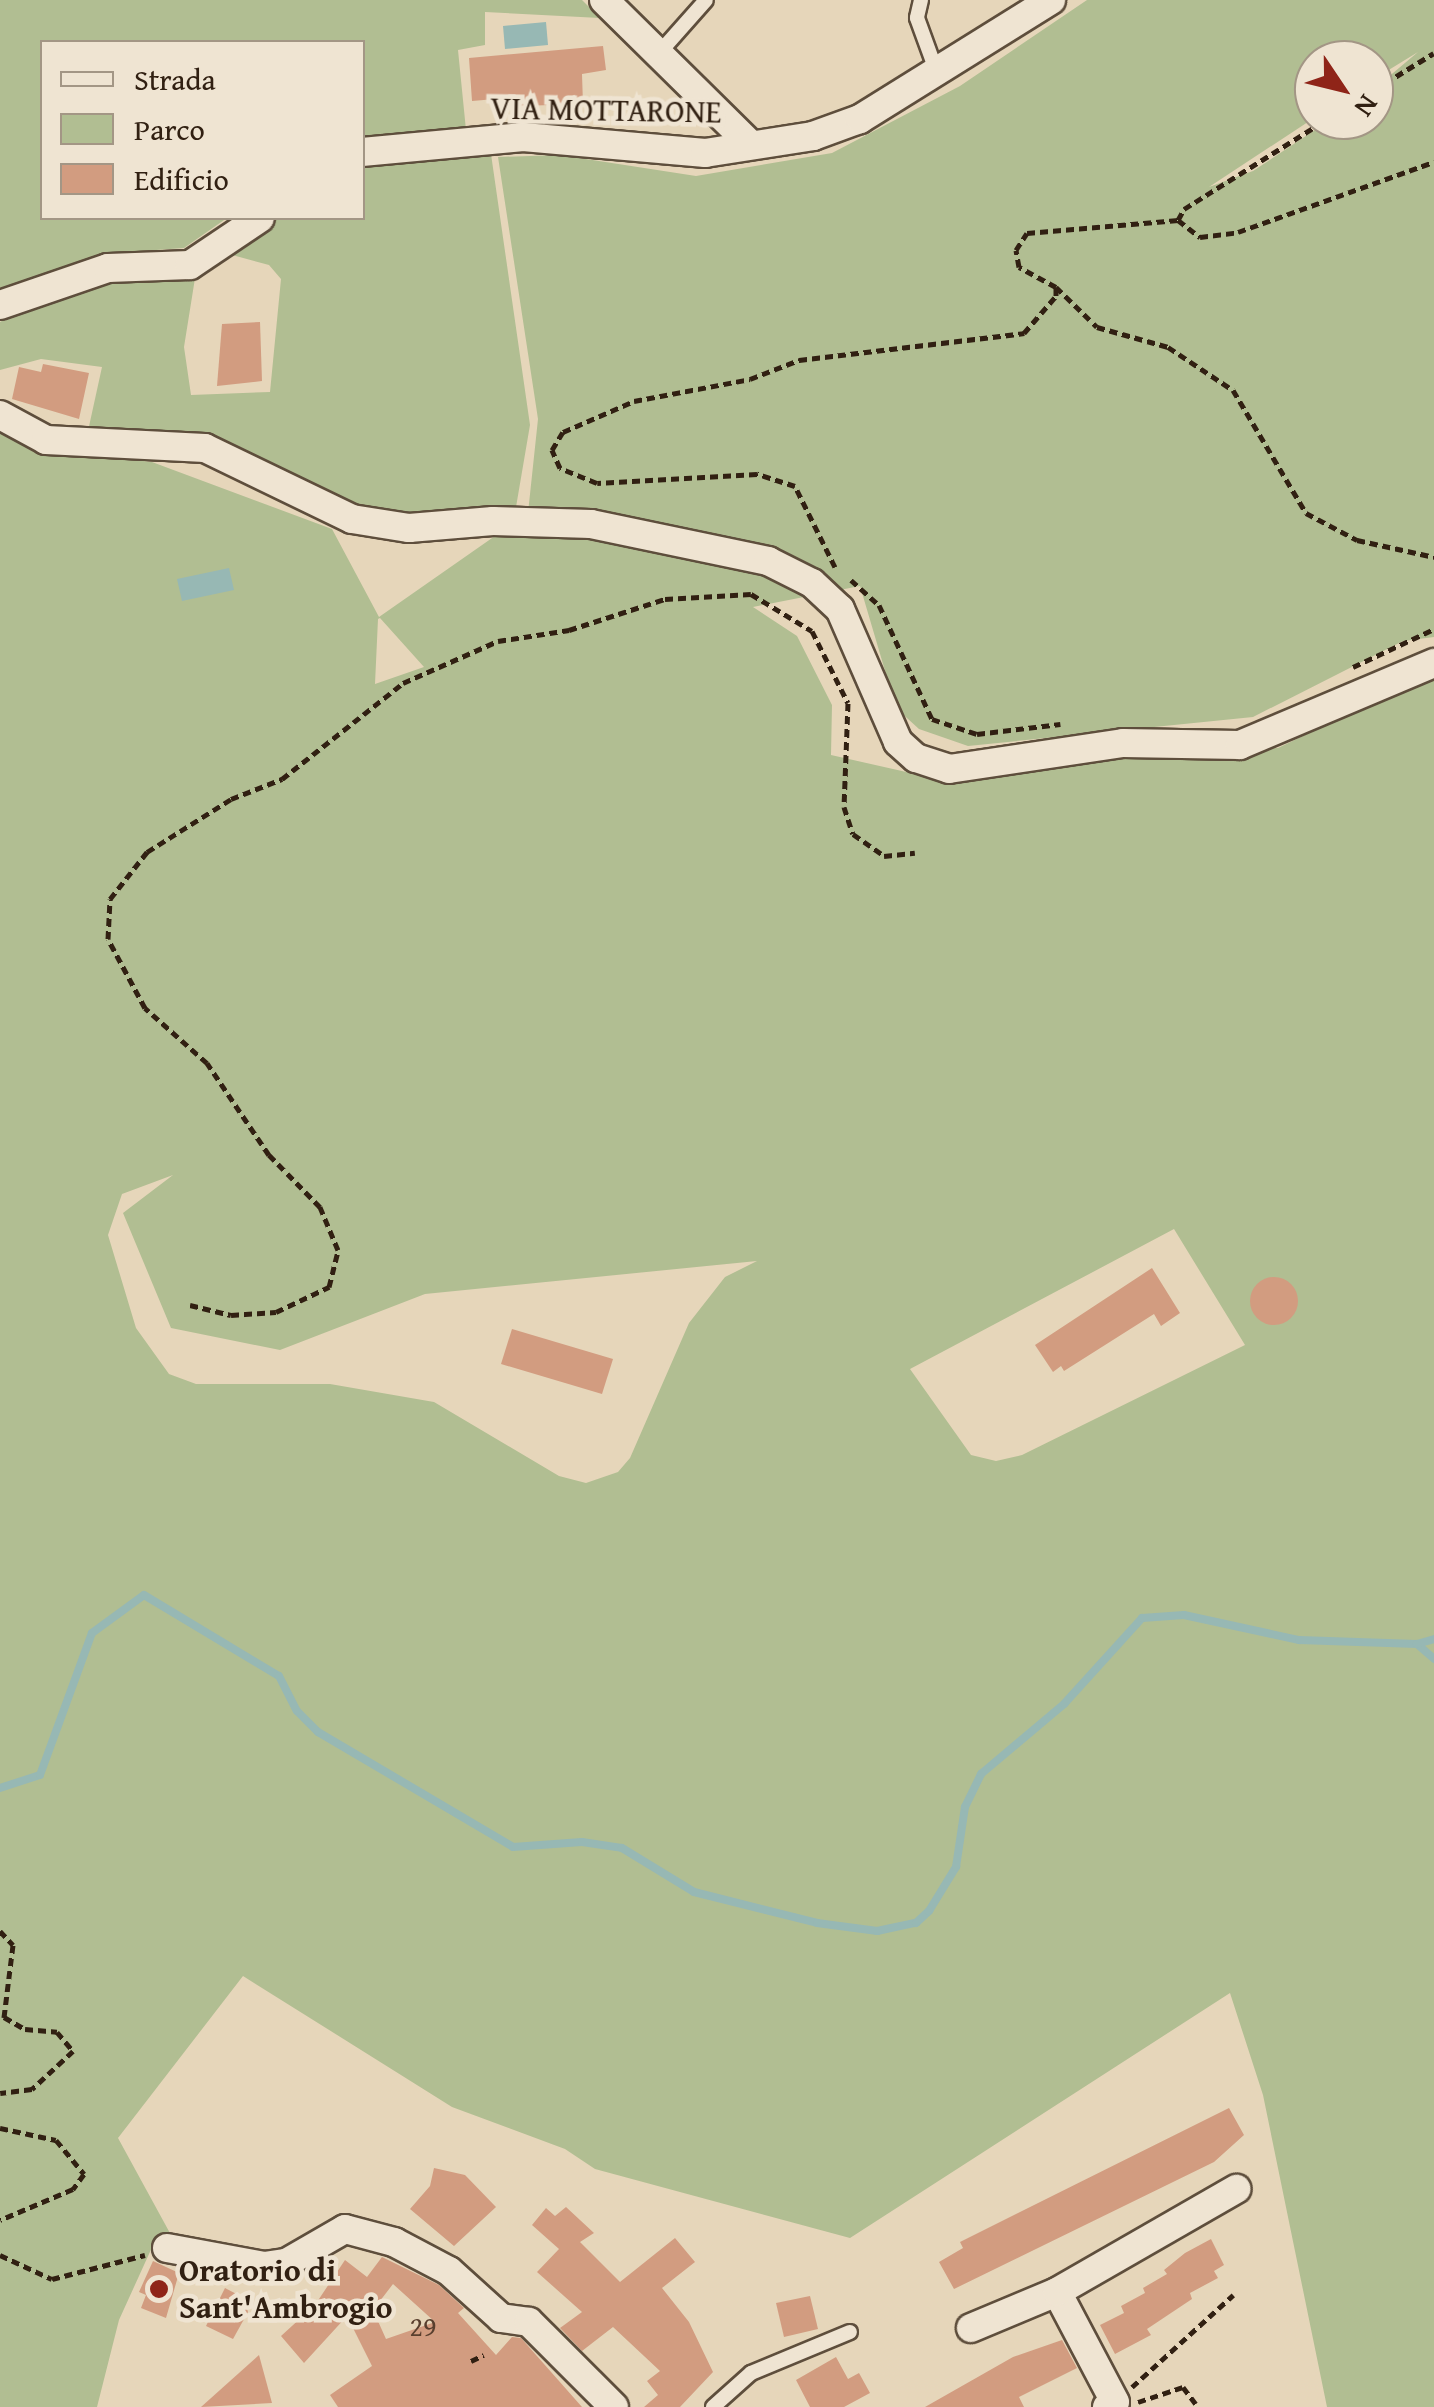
<!DOCTYPE html>
<style>
body{margin:0}
#map{position:relative;width:1434px;height:2407px;overflow:hidden;background:#e6d6ba;font-family:"Gentium Book Plus",serif}
div>[style]{position:absolute}
[style*='--x']{left:calc(var(--x)*1px);top:calc(var(--y)*1px);width:calc(var(--w)*1px);rotate:calc(var(--a)*1deg)}
.green>*{inset:0;background:#b1be92}
.water>*{inset:0;background:#97b8b4}
.stream>*{height:8px;margin:-4px;padding:0 4px;transform-origin:4px;border-radius:4px;background:#97b8b4}
.building>*{inset:0;background:#d29c80}
.round{border-radius:50%}
.path>*{height:5px;margin-top:-2.5px;transform-origin:0;background:repeating-linear-gradient(90deg,#312012 0 8px,transparent 0 13px)}
.roads{filter:drop-shadow(2px 0 #5e4e3c) drop-shadow(-2px 0 #5e4e3c) drop-shadow(0 2px #5e4e3c) drop-shadow(0 -2px #5e4e3c)}
.lane>*{height:14px;margin:-7px;padding:0 7px;transform-origin:7px;border-radius:7px;background:#efe4d2}
.street>*{height:28px;margin:-14px;padding:0 14px;transform-origin:14px;border-radius:14px;background:#efe4d2}
.dots>*{width:28px;height:28px;translate:-50% -50%;box-sizing:border-box;border:5px solid #efe4d2;border-radius:50%}
span{translate:-50% -50%;white-space:nowrap;text-align:center;line-height:1.15;-webkit-text-stroke:9px #efe4d2;paint-order:stroke}
.number-label{font-size:28px;color:#593f2e}
.number-label span{-webkit-text-stroke-width:0}
.street-label{font-size:32px;color:#312012}
.poi-label{font-size:32px;color:#312012;font-weight:700}
.left{translate:0 -50%;text-align:left}
.legend{position:absolute;left:40px;top:40px;width:325px;height:180px;box-sizing:border-box;background:#efe4d2;border:2px solid #a39685;margin:0;padding:12px 18px;list-style:none;font-size:30px;color:#312012}
.legend li{display:flex;align-items:center;gap:20px;height:50px}
.legend b{width:50px;border:2px solid #a39685}
.north{position:absolute;left:1294px;top:40px;width:100px;height:100px;box-sizing:border-box;background:#efe4d2;border:2px solid #a39685;border-radius:50%;rotate:125deg;font-size:28px;font-weight:700;line-height:40px;text-align:center;color:#312012}
.north::after{content:'';display:block;margin:auto;width:35px;height:45px;background:#8f2418;clip-path:polygon(50% 0,100% 100%,50% 72%,0 100%)}
</style>
<div id="map">
<div class="green">
<div style="clip-path:polygon(0 0,582px 0,600px 18px,485px 12px,485px 45px,458px 50px,466px 130px,363px 137px,362px 42px,42px 42px,42px 218px,227px 218px,184px 248px,101px 254px,0 288px)"></div>
<div style="clip-path:polygon(evenodd,1087px 0,1434px 0,1434px 637px,1403px 641px,1253px 717px,968px 746px,919px 729px,896px 708px,860px 586px,753px 607px,797px 636px,832px 705px,831px 755px,955px 783px,1088px 755px,1278px 748px,1434px 673px,1434px 2407px,1327px 2407px,1263px 2095px,1230px 1993px,850px 2238px,595px 2169px,565px 2149px,452px 2107px,243px 1976px,118px 2138px,171px 2235px,154px 2243px,119px 2320px,97px 2407px,0 2407px,0 424px,42px 450px,152px 462px,332px 529px,379px 617px,528px 513px,538px 419px,498px 157px,560px 155px,696px 176px,832px 153px,960px 86px,1087px 0,1418px 52px,1374px 89px,1374px 120px,1330px 120px,1253px 171px,1209px 187px,1314px 118px,1314px 60px,1374px 60px,1374px 79px,1418px 52px,1087px 0,380px 618px,424px 667px,375px 684px,378px 619px,380px 618px,1087px 0,173px 1175px,123px 1213px,171px 1328px,280px 1350px,425px 1294px,757px 1261px,725px 1277px,689px 1323px,630px 1458px,618px 1472px,586px 1483px,559px 1476px,434px 1402px,330px 1384px,196px 1384px,169px 1374px,136px 1328px,108px 1235px,122px 1194px,173px 1175px,1087px 0,1174px 1229px,1245px 1345px,1022px 1455px,996px 1461px,971px 1455px,910px 1369px,1174px 1229px)"></div>
<div style="clip-path:polygon(491px 154px,530px 425px,515px 513px,395px 518px,347px 509px,206px 441px,88px 431px,102px 367px,41px 359px,0 370px,0 322px,50px 295px,108px 273px,196px 272px,184px 347px,191px 395px,270px 392px,281px 279px,269px 265px,225px 253px,275px 218px,362px 218px,363px 166px)"></div>
</div>
<div class="water">
<div style="clip-path:polygon(546px 22px,548px 45px,505px 49px,503px 26px)"></div>
<div style="clip-path:polygon(229px 568px,234px 590px,182px 601px,177px 579px)"></div>
</div>
<div class="stream">
<div style="--x:1417;--y:1644;--w:23;--a:41"></div>
<div style="--x:0;--y:1788;--w:42;--a:-18"></div>
<div style="--x:40;--y:1775;--w:151;--a:-69.9"></div>
<div style="--x:92;--y:1633;--w:64;--a:-36.2"></div>
<div style="--x:144;--y:1595;--w:157;--a:31"></div>
<div style="--x:279;--y:1676;--w:39;--a:63"></div>
<div style="--x:297;--y:1711;--w:30;--a:45"></div>
<div style="--x:318;--y:1732;--w:226;--a:30.5"></div>
<div style="--x:513;--y:1847;--w:69;--a:-4.1"></div>
<div style="--x:582;--y:1842;--w:40;--a:8.5"></div>
<div style="--x:622;--y:1848;--w:84;--a:31.4"></div>
<div style="--x:694;--y:1892;--w:127;--a:14.1"></div>
<div style="--x:817;--y:1923;--w:61;--a:7.6"></div>
<div style="--x:877;--y:1931;--w:40;--a:-12"></div>
<div style="--x:916;--y:1923;--w:18;--a:-43"></div>
<div style="--x:929;--y:1911;--w:52;--a:-58.5"></div>
<div style="--x:956;--y:1867;--w:61;--a:-81.5"></div>
<div style="--x:965;--y:1807;--w:37;--a:-64"></div>
<div style="--x:981;--y:1774;--w:109;--a:-40.1"></div>
<div style="--x:1064;--y:1704;--w:116;--a:-47.8"></div>
<div style="--x:1142;--y:1618;--w:42;--a:-4.1"></div>
<div style="--x:1184;--y:1615;--w:118;--a:12.3"></div>
<div style="--x:1299;--y:1640;--w:118;--a:1.9"></div>
<div style="--x:1417;--y:1644;--w:18;--a:-16"></div>
</div>
<div class="building">
<div style="clip-path:polygon(603px 46px,606px 70px,582px 74px,583px 104px,520px 106px,519px 97px,472px 101px,469px 58px)"></div>
<div style="clip-path:polygon(260px 322px,262px 381px,217px 386px,222px 324px)"></div>
<div style="clip-path:polygon(43px 364px,89px 373px,79px 419px,12px 399px,19px 367px,41px 372px)"></div>
<div style="clip-path:polygon(1152px 1268px,1180px 1313px,1161px 1326px,1154px 1314px,1064px 1371px,1061px 1366px,1053px 1372px,1035px 1345px)"></div>
<div class="round" style="left:1250px;top:1277px;width:48px;height:48px"></div>
<div style="clip-path:polygon(512px 1329px,613px 1359px,602px 1394px,501px 1364px)"></div>
<div style="clip-path:polygon(1229px 2108px,1244px 2135px,1214px 2162px,954px 2289px,939px 2262px,963px 2248px,960px 2242px)"></div>
<div style="clip-path:polygon(434px 2168px,465px 2175px,496px 2207px,454px 2246px,410px 2209px,430px 2186px)"></div>
<div style="clip-path:polygon(566px 2207px,594px 2233px,580px 2242px,620px 2282px,675px 2238px,695px 2262px,662px 2288px,689px 2322px,713px 2372px,680px 2407px,644px 2407px,658px 2395px,647px 2381px,660px 2371px,613px 2327px,582px 2351px,560px 2328px,582px 2312px,537px 2272px,559px 2249px,532px 2225px,546px 2208px,555px 2216px)"></div>
<div style="clip-path:polygon(1211px 2239px,1224px 2265px,1214px 2271px,1218px 2278px,1190px 2293px,1192px 2299px,1147px 2329px,1151px 2335px,1115px 2354px,1100px 2325px,1124px 2313px,1121px 2306px,1145px 2293px,1143px 2288px,1167px 2274px,1164px 2270px,1185px 2253px)"></div>
<div style="clip-path:polygon(evenodd,382px 2257px,439px 2285px,464px 2308px,458px 2313px,496px 2355px,512px 2337px,521px 2338px,582px 2407px,338px 2407px,330px 2395px,372px 2366px,347px 2316px,304px 2363px,281px 2336px,315px 2305px,345px 2260px,367px 2277px,382px 2257px,393px 2284px,435px 2322px,386px 2339px,373px 2310px,393px 2284px)"></div>
<div style="clip-path:polygon(153px 2261px,179px 2273px,166px 2318px,141px 2308px,146px 2295px,139px 2292px)"></div>
<div style="clip-path:polygon(225px 2288px,244px 2298px,248px 2312px,233px 2339px,206px 2326px)"></div>
<div style="clip-path:polygon(810px 2296px,818px 2329px,784px 2337px,776px 2303px)"></div>
<div style="clip-path:polygon(1062px 2340px,1077px 2368px,1019px 2397px,1024px 2407px,925px 2407px,1013px 2357px)"></div>
<div style="clip-path:polygon(259px 2355px,272px 2403px,201px 2407px)"></div>
<div style="clip-path:polygon(836px 2357px,848px 2379px,859px 2373px,870px 2393px,844px 2407px,810px 2407px,796px 2380px)"></div>
</div>
<div class="path">
<div style="--x:1374;--y:90;--w:70;--a:-31.7"></div>
<div style="--x:1178;--y:220;--w:28;--a:38"></div>
<div style="--x:1200;--y:237;--w:38;--a:-7"></div>
<div style="--x:1238;--y:232;--w:208;--a:-19.7"></div>
<div style="--x:1056;--y:287;--w:57;--a:44.3"></div>
<div style="--x:1097;--y:327;--w:74;--a:15.7"></div>
<div style="--x:1168;--y:347;--w:78;--a:33.5"></div>
<div style="--x:1233;--y:390;--w:143;--a:59.3"></div>
<div style="--x:1306;--y:513;--w:58;--a:27.9"></div>
<div style="--x:1357;--y:540;--w:79;--a:12.4"></div>
<div style="--x:835;--y:567;--w:90;--a:-116.3"></div>
<div style="--x:795;--y:486;--w:40;--a:-162"></div>
<div style="--x:757;--y:474;--w:160;--a:176.8"></div>
<div style="--x:597;--y:483;--w:40;--a:-158"></div>
<div style="--x:560;--y:468;--w:20;--a:-114"></div>
<div style="--x:552;--y:450;--w:21;--a:-59"></div>
<div style="--x:563;--y:432;--w:77;--a:-23.6"></div>
<div style="--x:634;--y:401;--w:118;--a:-10.7"></div>
<div style="--x:750;--y:379;--w:53;--a:-21.2"></div>
<div style="--x:799;--y:360;--w:227;--a:-6.8"></div>
<div style="--x:1024;--y:333;--w:49;--a:-49.1"></div>
<div style="--x:1056;--y:296;--w:9;--a:-90"></div>
<div style="--x:1056;--y:287;--w:42;--a:-151.6"></div>
<div style="--x:1019;--y:267;--w:17;--a:-100"></div>
<div style="--x:1016;--y:250;--w:20;--a:-57"></div>
<div style="--x:1027;--y:233;--w:152;--a:-4.9"></div>
<div style="--x:1178;--y:220;--w:13;--a:-61"></div>
<div style="--x:1184;--y:209;--w:168;--a:-32.1"></div>
<div style="--x:851;--y:580;--w:38;--a:42"></div>
<div style="--x:879;--y:605;--w:126;--a:65.1"></div>
<div style="--x:932;--y:719;--w:47;--a:18.4"></div>
<div style="--x:977;--y:734;--w:84;--a:-6.9"></div>
<div style="--x:1353;--y:667;--w:89;--a:-25.1"></div>
<div style="--x:190;--y:1305;--w:42;--a:13.7"></div>
<div style="--x:231;--y:1315;--w:45;--a:-3.8"></div>
<div style="--x:276;--y:1312;--w:59;--a:-25.3"></div>
<div style="--x:329;--y:1287;--w:38;--a:-76"></div>
<div style="--x:338;--y:1250;--w:47;--a:-112.7"></div>
<div style="--x:320;--y:1207;--w:73;--a:-134.4"></div>
<div style="--x:269;--y:1155;--w:111;--a:-124"></div>
<div style="--x:207;--y:1063;--w:83;--a:-138.4"></div>
<div style="--x:145;--y:1008;--w:78;--a:-118.2"></div>
<div style="--x:108;--y:939;--w:40;--a:-87.1"></div>
<div style="--x:110;--y:899;--w:60;--a:-51.8"></div>
<div style="--x:147;--y:852;--w:99;--a:-32.2"></div>
<div style="--x:231;--y:799;--w:55;--a:-21.4"></div>
<div style="--x:282;--y:779;--w:154;--a:-38.4"></div>
<div style="--x:403;--y:683;--w:104;--a:-23.9"></div>
<div style="--x:498;--y:641;--w:72;--a:-8.8"></div>
<div style="--x:569;--y:630;--w:101;--a:-17.9"></div>
<div style="--x:665;--y:599;--w:86;--a:-3.3"></div>
<div style="--x:751;--y:594;--w:71;--a:31.2"></div>
<div style="--x:812;--y:631;--w:80;--a:63.4"></div>
<div style="--x:848;--y:703;--w:104;--a:92.2"></div>
<div style="--x:844;--y:807;--w:28;--a:72"></div>
<div style="--x:853;--y:834;--w:38;--a:35"></div>
<div style="--x:884;--y:856;--w:31;--a:-6"></div>
<div style="--x:0;--y:1931;--w:19;--a:47"></div>
<div style="--x:13;--y:1945;--w:73;--a:97.1"></div>
<div style="--x:4;--y:2017;--w:24;--a:30"></div>
<div style="--x:25;--y:2029;--w:32;--a:5"></div>
<div style="--x:57;--y:2032;--w:25;--a:50"></div>
<div style="--x:73;--y:2051;--w:56;--a:137.2"></div>
<div style="--x:32;--y:2089;--w:32;--a:173"></div>
<div style="--x:0;--y:2128;--w:57;--a:12.1"></div>
<div style="--x:56;--y:2140;--w:44;--a:50.5"></div>
<div style="--x:84;--y:2174;--w:19;--a:126"></div>
<div style="--x:73;--y:2189;--w:79;--a:157"></div>
<div style="--x:0;--y:2255;--w:57;--a:24.8"></div>
<div style="--x:52;--y:2279;--w:96;--a:-14.5"></div>
<div style="--x:471;--y:2361;--w:14;--a:-25"></div>
<div style="--x:1132;--y:2387;--w:137;--a:-42.3"></div>
<div style="--x:1138;--y:2402;--w:47;--a:-18.4"></div>
<div style="--x:1183;--y:2387;--w:21;--a:53"></div>
</div>
<div class="roads">
<div class="lane">
<div style="--x:921;--y:0;--w:18;--a:103"></div>
<div style="--x:917;--y:18;--w:59;--a:70"></div>
<div style="--x:660;--y:52;--w:69;--a:-48.5"></div>
<div style="--x:713;--y:2407;--w:51;--a:-41.8"></div>
<div style="--x:751;--y:2373;--w:107;--a:-22.5"></div>
</div>
<div class="street">
<div style="--x:604;--y:0;--w:206;--a:44.6"></div>
<div style="--x:362;--y:152;--w:162;--a:-5.3"></div>
<div style="--x:523;--y:137;--w:183;--a:5"></div>
<div style="--x:705;--y:153;--w:109;--a:-8.9"></div>
<div style="--x:813;--y:136;--w:50;--a:-19.9"></div>
<div style="--x:860;--y:119;--w:225;--a:-31.9"></div>
<div style="--x:0;--y:305;--w:114;--a:-18.9"></div>
<div style="--x:108;--y:268;--w:82;--a:-2.1"></div>
<div style="--x:190;--y:265;--w:84;--a:-33.9"></div>
<div style="--x:0;--y:415;--w:52;--a:28.5"></div>
<div style="--x:46;--y:440;--w:159;--a:2.9"></div>
<div style="--x:205;--y:448;--w:163;--a:25.8"></div>
<div style="--x:352;--y:519;--w:58;--a:9"></div>
<div style="--x:409;--y:528;--w:84;--a:-4.8"></div>
<div style="--x:493;--y:521;--w:98;--a:1.8"></div>
<div style="--x:591;--y:524;--w:181;--a:11.8"></div>
<div style="--x:768;--y:561;--w:49;--a:26.6"></div>
<div style="--x:812;--y:583;--w:38;--a:43"></div>
<div style="--x:840;--y:609;--w:145;--a:66.4"></div>
<div style="--x:898;--y:742;--w:24;--a:42"></div>
<div style="--x:916;--y:758;--w:35;--a:18"></div>
<div style="--x:949;--y:769;--w:176;--a:-8.5"></div>
<div style="--x:1123;--y:743;--w:117;--a:1"></div>
<div style="--x:1240;--y:745;--w:211;--a:-22.9"></div>
<div style="--x:167;--y:2248;--w:99;--a:10.5"></div>
<div style="--x:264;--y:2266;--w:22;--a:-8"></div>
<div style="--x:286;--y:2263;--w:68;--a:-30"></div>
<div style="--x:345;--y:2229;--w:51;--a:14.9"></div>
<div style="--x:394;--y:2242;--w:62;--a:27.8"></div>
<div style="--x:449;--y:2271;--w:70;--a:42.1"></div>
<div style="--x:501;--y:2318;--w:28;--a:8"></div>
<div style="--x:529;--y:2322;--w:120;--a:45"></div>
<div style="--x:971;--y:2328;--w:93;--a:-22.7"></div>
<div style="--x:1107;--y:2407;--w:9;--a:-32"></div>
<div style="--x:1115;--y:2402;--w:124;--a:-117.8"></div>
<div style="--x:1057;--y:2292;--w:207;--a:-29.9"></div>
</div>
</div>
<div class="dots">
<div style="left:159px;top:2289px;background:#8f2418"></div>
</div>
<div class="number-label">
<span style="left:423px;top:2326px">29</span>
</div>
<div class="street-label">
<span style="left:606px;top:110px;rotate:1deg">VIA MOTTARONE</span>
</div>
<div class="poi-label">
<span class="left" style="left:179px;top:2289px">Oratorio di<br>Sant'Ambrogio</span>
</div>
<ul class="legend">
<li><b style="height:12px;background:#efe4d2"></b>Strada</li>
<li><b style="height:28px;background:#b1be92"></b>Parco</li>
<li><b style="height:28px;background:#d29c80"></b>Edificio</li>
</ul>
<div class="north">N</div>
</div>
